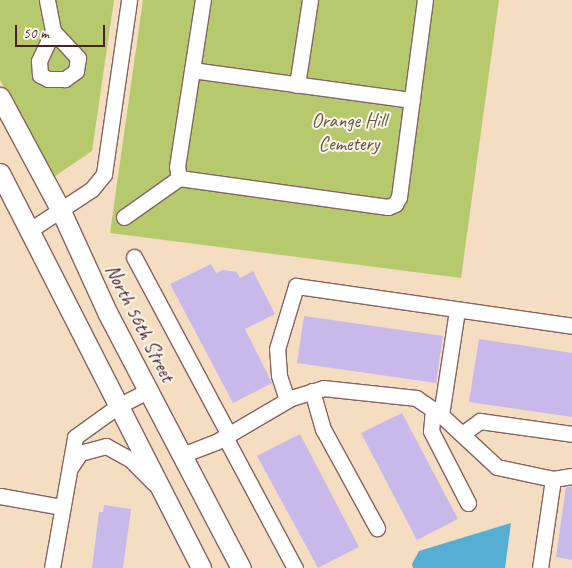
<!DOCTYPE html>
<style>
body{margin:0}
#map{position:relative;width:572px;height:568px;overflow:hidden;background:#f5ddc1;font-family:Caveat,sans-serif}
div>[style]{position:absolute}
[style*='--x']{left:calc(var(--x)*1px);top:calc(var(--y)*1px);width:calc(var(--w)*1px);rotate:calc(var(--a)*1deg)}
.green>*{inset:0;background:#b6ca6d}
.water>*{inset:0;background:#56aed3}
.building>*{inset:0;background:#c9b9ea}
.roads{filter:drop-shadow(1px 0 #866260) drop-shadow(-1px 0 #866260) drop-shadow(0 1px #866260) drop-shadow(0 -1px #866260)}
.minor>*{height:15px;margin:-7.5px;padding:0 7.5px;transform-origin:7.5px;border-radius:7.5px;background:#fff}
.major>*{height:19px;margin:-9.5px;padding:0 9.5px;transform-origin:9.5px;border-radius:9.5px;background:#fff}
span{translate:-50% -50%;white-space:nowrap;text-align:center;line-height:1.15;-webkit-text-stroke:4px #fbf7ec;paint-order:stroke}
.park-label{font-size:20px;color:#6a523f}
.street-label{font-size:20px;color:#4a1f2b}
.scale{position:absolute;left:15px;top:25px;width:90px;height:22px;box-sizing:border-box;border:2px solid #4a1f2b;border-top:0;padding-left:6px;font-size:15px;line-height:18px;white-space:nowrap;color:#4a1f2b;-webkit-text-stroke:4px #fbf7ec;paint-order:stroke}
</style>
<div id="map">
<div class="green">
<div style="clip-path:polygon(0 0,114px 0,92px 151px,51px 179px,0 80px)"></div>
<div style="clip-path:polygon(143px 0,499px 0,461px 278px,110px 233px)"></div>
</div>
<div class="water">
<div style="clip-path:polygon(511px 523px,505px 568px,413px 568px,412px 564px,419px 551px)"></div>
</div>
<div class="building">
<div style="clip-path:polygon(211px 264px,216px 273px,223px 270px,237px 272px,240px 278px,253px 271px,275px 314px,245px 329px,272px 383px,233px 403px,170px 284px)"></div>
<div style="clip-path:polygon(304px 316px,443px 336px,436px 383px,297px 363px)"></div>
<div style="clip-path:polygon(479px 339px,572px 353px,572px 417px,469px 402px)"></div>
<div style="clip-path:polygon(402px 413px,458px 519px,417px 540px,361px 433px)"></div>
<div style="clip-path:polygon(300px 434px,359px 547px,318px 568px,257px 456px)"></div>
<div style="clip-path:polygon(566px 487px,572px 487px,572px 560px,556px 557px)"></div>
<div style="clip-path:polygon(104px 505px,131px 509px,123px 568px,92px 568px,99px 512px,103px 512px)"></div>
</div>
<div class="roads">
<div class="minor">
<div style="--x:47;--y:0;--w:32;--a:79"></div>
<div style="--x:53;--y:31;--w:37;--a:47"></div>
<div style="--x:78;--y:58;--w:13;--a:99"></div>
<div style="--x:76;--y:71;--w:14;--a:144"></div>
<div style="--x:65;--y:79;--w:17;--a:180"></div>
<div style="--x:48;--y:79;--w:9;--a:-153"></div>
<div style="--x:40;--y:75;--w:14;--a:-94"></div>
<div style="--x:39;--y:61;--w:33;--a:-65"></div>
<div style="--x:192;--y:70;--w:222;--a:7.8"></div>
<div style="--x:297;--y:85;--w:86;--a:-81.3"></div>
<div style="--x:179;--y:178;--w:11;--a:-100"></div>
<div style="--x:177;--y:167;--w:169;--a:-81.2"></div>
<div style="--x:124;--y:217;--w:67;--a:-35.3"></div>
<div style="--x:179;--y:178;--w:211;--a:7.9"></div>
<div style="--x:388;--y:207;--w:8;--a:-23"></div>
<div style="--x:395;--y:204;--w:8;--a:-60"></div>
<div style="--x:399;--y:197;--w:199;--a:-82.5"></div>
<div style="--x:30;--y:230;--w:74;--a:-33.5"></div>
<div style="--x:92;--y:189;--w:19;--a:-51"></div>
<div style="--x:104;--y:174;--w:176;--a:-81.8"></div>
<div style="--x:134;--y:257;--w:202;--a:61.9"></div>
<div style="--x:312;--y:391;--w:40;--a:74"></div>
<div style="--x:323;--y:429;--w:113;--a:61.4"></div>
<div style="--x:287;--y:400;--w:26;--a:-108"></div>
<div style="--x:279;--y:375;--w:26;--a:-94"></div>
<div style="--x:277;--y:349;--w:66;--a:-73.2"></div>
<div style="--x:296;--y:286;--w:279;--a:8.2"></div>
<div style="--x:433;--y:409;--w:22;--a:95"></div>
<div style="--x:431;--y:431;--w:81;--a:62.8"></div>
<div style="--x:441;--y:415;--w:106;--a:-81.3"></div>
<div style="--x:462;--y:434;--w:22;--a:-36"></div>
<div style="--x:480;--y:421;--w:93;--a:8"></div>
<div style="--x:225;--y:437;--w:149;--a:61.9"></div>
<div style="--x:182;--y:455;--w:36;--a:-21"></div>
<div style="--x:216;--y:442;--w:87;--a:-30.4"></div>
<div style="--x:291;--y:398;--w:34;--a:-17"></div>
<div style="--x:323;--y:388;--w:94;--a:6.1"></div>
<div style="--x:416;--y:398;--w:30;--a:34"></div>
<div style="--x:441;--y:415;--w:76;--a:42.9"></div>
<div style="--x:497;--y:467;--w:57;--a:12.1"></div>
<div style="--x:553;--y:479;--w:90;--a:98.3"></div>
<div style="--x:70;--y:468;--w:18;--a:-56"></div>
<div style="--x:80;--y:453;--w:27;--a:-15"></div>
<div style="--x:106;--y:446;--w:29;--a:29"></div>
<div style="--x:131;--y:460;--w:33;--a:45"></div>
<div style="--x:553;--y:479;--w:19;--a:-9"></div>
<div style="--x:0;--y:496;--w:62;--a:10.2"></div>
<div style="--x:52;--y:568;--w:133;--a:-80"></div>
<div style="--x:75;--y:437;--w:53;--a:-35.8"></div>
<div style="--x:118;--y:406;--w:34;--a:-27"></div>
</div>
<div class="major">
<div style="--x:0;--y:97;--w:129;--a:61.8"></div>
<div style="--x:61;--y:211;--w:111;--a:65.5"></div>
<div style="--x:107;--y:312;--w:289;--a:62.4"></div>
<div style="--x:0;--y:173;--w:443;--a:63"></div>
</div>
</div>
<div class="park-label">
<span style="left:349px;top:132px">Orange Hill<br>Cemetery</span>
</div>
<div class="street-label">
<span style="left:140px;top:323px;rotate:63deg">North 56th Street</span>
</div>
<div class="scale">50 m</div>
</div>
